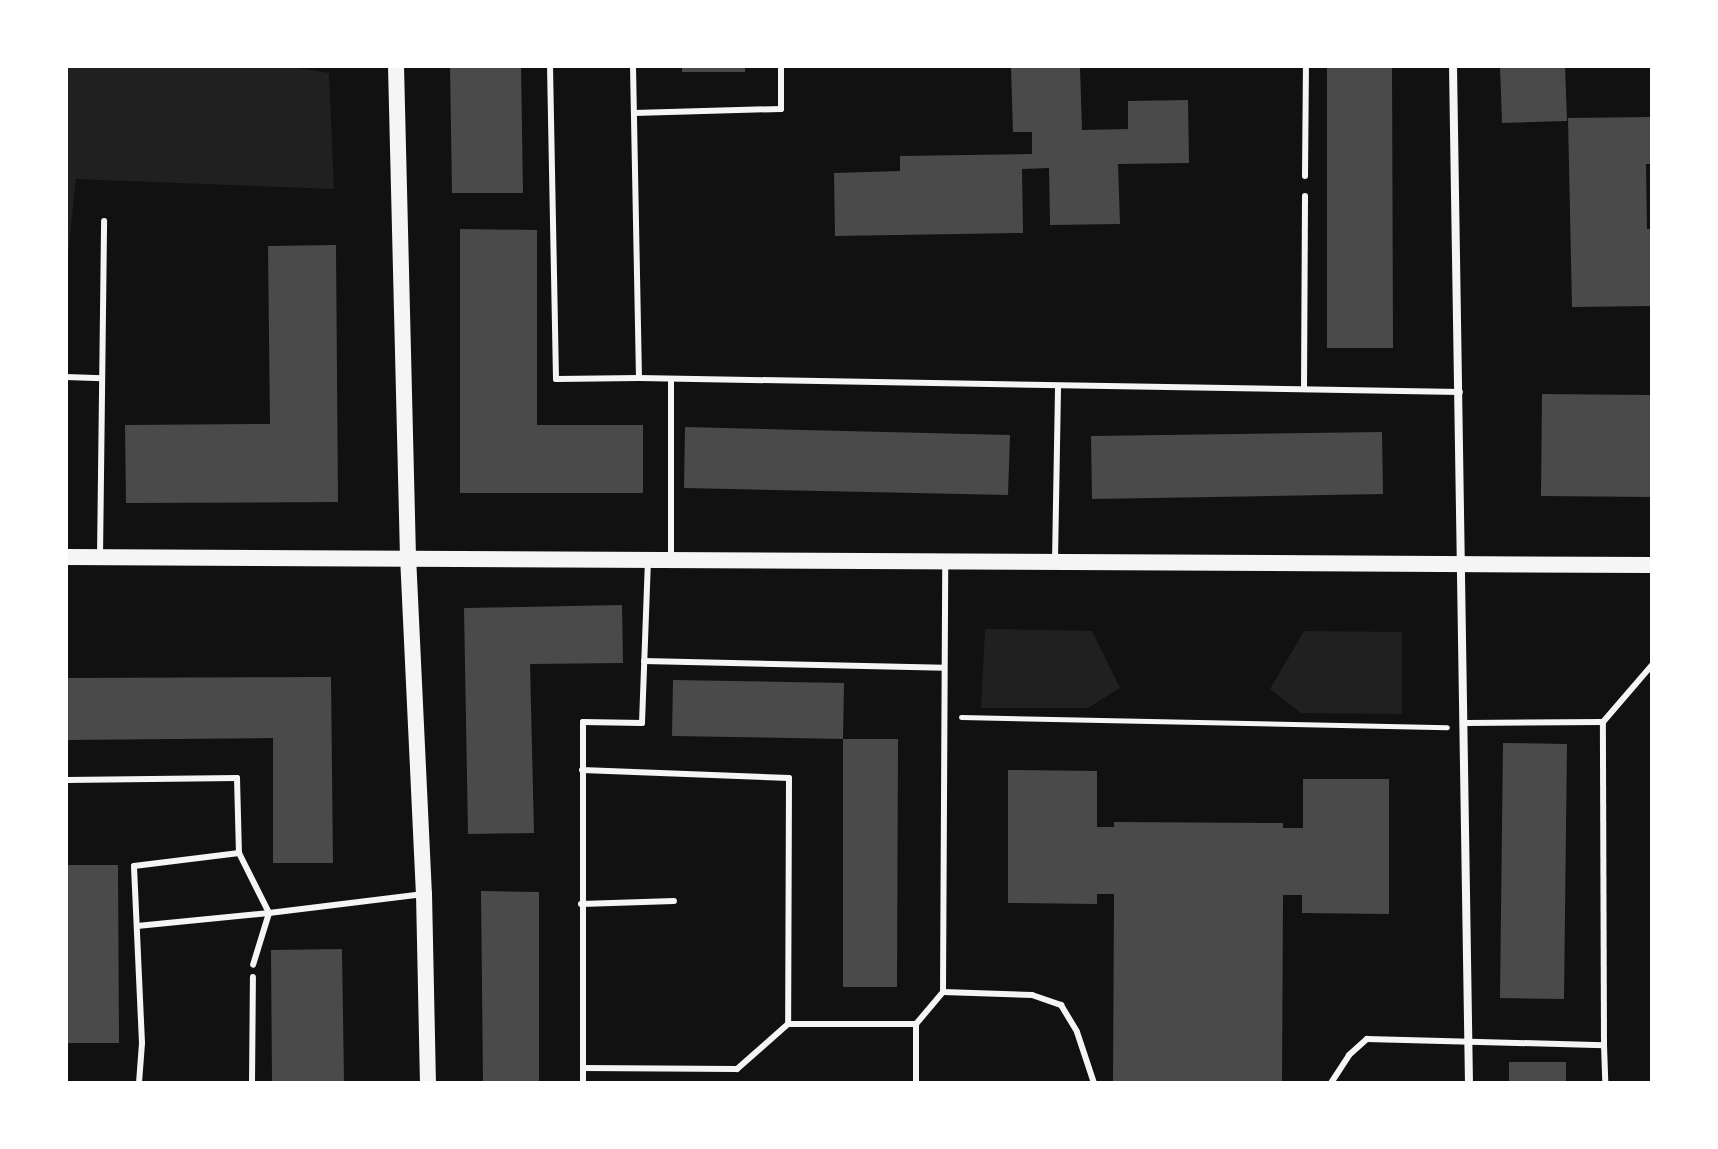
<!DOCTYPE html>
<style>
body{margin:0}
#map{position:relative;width:1718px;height:1149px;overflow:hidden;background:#111;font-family:"Open Sans",sans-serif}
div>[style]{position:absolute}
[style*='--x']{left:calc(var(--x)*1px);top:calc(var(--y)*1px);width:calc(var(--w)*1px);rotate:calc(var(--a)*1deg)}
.green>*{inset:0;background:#202020}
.building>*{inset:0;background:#4a4a4a}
.path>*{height:5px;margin:-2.5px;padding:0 2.5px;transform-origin:2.5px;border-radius:2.5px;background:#f5f5f5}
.service>*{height:6px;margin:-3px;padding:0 3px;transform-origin:3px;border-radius:3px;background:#f5f5f5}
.minor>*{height:8px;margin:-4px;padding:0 4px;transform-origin:4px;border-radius:4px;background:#f5f5f5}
.secondary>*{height:16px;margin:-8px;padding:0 8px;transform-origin:8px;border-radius:8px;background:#f5f5f5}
span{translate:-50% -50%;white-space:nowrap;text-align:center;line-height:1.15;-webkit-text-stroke:8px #fff;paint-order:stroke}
.frame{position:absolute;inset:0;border:68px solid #fff;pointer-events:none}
</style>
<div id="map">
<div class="green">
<div style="clip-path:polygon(66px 66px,286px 66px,329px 73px,334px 189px,76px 179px,66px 275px)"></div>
<div style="clip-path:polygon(985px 629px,1092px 631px,1120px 688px,1088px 708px,981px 708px)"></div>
<div style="clip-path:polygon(1304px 631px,1402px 632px,1402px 714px,1301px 713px,1270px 689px)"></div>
</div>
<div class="building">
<div style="clip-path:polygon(450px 66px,521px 66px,523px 193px,452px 193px)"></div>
<div style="clip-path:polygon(682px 66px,745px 66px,745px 72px,682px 72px)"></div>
<div style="clip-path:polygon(1327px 66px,1392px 66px,1393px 348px,1327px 348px)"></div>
<div style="clip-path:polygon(1500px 66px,1565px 66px,1567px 121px,1502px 123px)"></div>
<div style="clip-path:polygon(1080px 67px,1082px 130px,1128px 129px,1128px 101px,1188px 100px,1189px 163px,1118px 164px,1120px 224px,1050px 225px,1049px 168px,1022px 169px,1023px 233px,835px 236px,834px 173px,900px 171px,900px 156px,1032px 154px,1032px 132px,1013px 132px,1011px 68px)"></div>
<div style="clip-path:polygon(1652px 117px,1652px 164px,1646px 164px,1647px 229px,1652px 229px,1652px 306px,1572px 307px,1568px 118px)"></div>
<div style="clip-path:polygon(460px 229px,537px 230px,537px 425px,643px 425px,643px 493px,460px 493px)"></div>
<div style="clip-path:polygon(336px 245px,338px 502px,126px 503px,125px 425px,270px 424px,268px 246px)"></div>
<div style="clip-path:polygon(1542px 394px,1652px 395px,1652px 497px,1541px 496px)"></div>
<div style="clip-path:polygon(685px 427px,1010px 435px,1008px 495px,684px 488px)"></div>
<div style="clip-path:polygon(1382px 432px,1383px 494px,1092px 499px,1091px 436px)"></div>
<div style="clip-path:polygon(622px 605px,623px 663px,530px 664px,534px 833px,468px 834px,464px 608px)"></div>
<div style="clip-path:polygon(331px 677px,333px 863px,273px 863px,273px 738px,66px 740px,66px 678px)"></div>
<div style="clip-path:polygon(673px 680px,844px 683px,843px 739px,672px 736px)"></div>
<div style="clip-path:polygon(843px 739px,898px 739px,897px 987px,843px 987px)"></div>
<div style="clip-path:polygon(1503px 743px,1567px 744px,1564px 999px,1500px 998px)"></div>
<div style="clip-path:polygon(1008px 770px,1097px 771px,1097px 827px,1114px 827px,1114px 822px,1283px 823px,1283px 828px,1303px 828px,1303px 779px,1389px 779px,1389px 914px,1302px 913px,1302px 895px,1283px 895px,1282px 1083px,1113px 1083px,1114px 894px,1097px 894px,1097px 904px,1008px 903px)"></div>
<div style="clip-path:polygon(67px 865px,118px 865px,119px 1043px,66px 1043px)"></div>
<div style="clip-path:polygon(481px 891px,539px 892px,539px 1083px,483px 1083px)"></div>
<div style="clip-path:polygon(342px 949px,344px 1083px,272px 1083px,271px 950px)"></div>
<div style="clip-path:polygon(1509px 1062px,1566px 1062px,1566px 1083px,1509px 1083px)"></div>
</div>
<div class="path">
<div style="--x:961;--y:717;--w:486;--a:1.2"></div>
</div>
<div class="service">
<div style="--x:550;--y:66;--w:313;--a:88.9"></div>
<div style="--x:556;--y:379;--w:83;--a:-0.7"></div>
<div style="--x:633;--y:66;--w:312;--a:88.9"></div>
<div style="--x:639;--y:378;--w:821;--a:0.98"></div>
<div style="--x:634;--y:113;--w:147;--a:-1.6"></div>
<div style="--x:781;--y:109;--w:43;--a:-90"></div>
<div style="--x:1305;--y:176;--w:110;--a:-89.5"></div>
<div style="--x:66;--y:377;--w:36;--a:2"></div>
<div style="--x:671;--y:380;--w:178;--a:90"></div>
<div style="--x:1304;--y:389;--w:193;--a:-89.7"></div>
<div style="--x:100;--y:557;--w:336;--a:-89.3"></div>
<div style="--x:1055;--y:561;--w:175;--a:-89"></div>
<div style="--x:644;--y:661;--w:300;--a:1.3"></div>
<div style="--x:1466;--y:723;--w:137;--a:-0.4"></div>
<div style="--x:582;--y:770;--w:207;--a:2.2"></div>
<div style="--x:789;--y:778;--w:246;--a:90.2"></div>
<div style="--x:66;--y:780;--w:171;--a:-0.7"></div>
<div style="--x:237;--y:778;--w:75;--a:88.5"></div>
<div style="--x:239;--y:853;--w:67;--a:63.4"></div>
<div style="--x:269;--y:913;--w:156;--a:-7"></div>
<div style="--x:581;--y:904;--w:93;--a:-1.8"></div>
<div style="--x:137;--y:926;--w:133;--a:-5.6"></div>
<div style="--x:269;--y:913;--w:54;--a:107.1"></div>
<div style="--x:943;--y:992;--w:89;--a:1.9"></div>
<div style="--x:1032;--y:995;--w:31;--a:19"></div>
<div style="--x:1061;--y:1005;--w:31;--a:59"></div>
<div style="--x:1077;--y:1032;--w:54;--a:71.6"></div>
<div style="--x:916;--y:1024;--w:59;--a:90"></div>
<div style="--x:1604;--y:1045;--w:323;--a:-90.2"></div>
<div style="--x:1603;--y:722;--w:75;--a:-49.3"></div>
<div style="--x:583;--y:1068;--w:154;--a:0.4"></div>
<div style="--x:737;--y:1069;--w:68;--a:-41.4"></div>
<div style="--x:788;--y:1024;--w:128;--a:0"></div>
<div style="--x:916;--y:1024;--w:42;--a:-49.8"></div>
<div style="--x:943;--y:992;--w:429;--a:-89.7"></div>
<div style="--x:139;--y:1083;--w:40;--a:-85.7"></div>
<div style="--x:142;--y:1043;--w:177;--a:-92.6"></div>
<div style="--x:134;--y:866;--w:106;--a:-7.1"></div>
<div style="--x:252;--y:1083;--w:106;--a:-89.5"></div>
<div style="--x:583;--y:1083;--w:361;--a:-90"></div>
<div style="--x:583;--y:722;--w:59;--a:1"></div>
<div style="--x:642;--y:723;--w:161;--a:-87.9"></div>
<div style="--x:1331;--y:1083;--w:33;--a:-57"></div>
<div style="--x:1349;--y:1055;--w:24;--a:-42"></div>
<div style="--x:1367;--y:1039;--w:237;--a:1.5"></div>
<div style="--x:1604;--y:1045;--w:38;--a:88"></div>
</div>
<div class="minor">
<div style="--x:1453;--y:66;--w:1017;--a:89.1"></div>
</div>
<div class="secondary">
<div style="--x:396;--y:66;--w:490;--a:88.6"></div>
<div style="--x:408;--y:556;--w:338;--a:87.3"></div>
<div style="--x:424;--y:894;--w:189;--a:88.8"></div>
<div style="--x:66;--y:557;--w:1586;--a:0.29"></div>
</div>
<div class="frame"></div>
</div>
